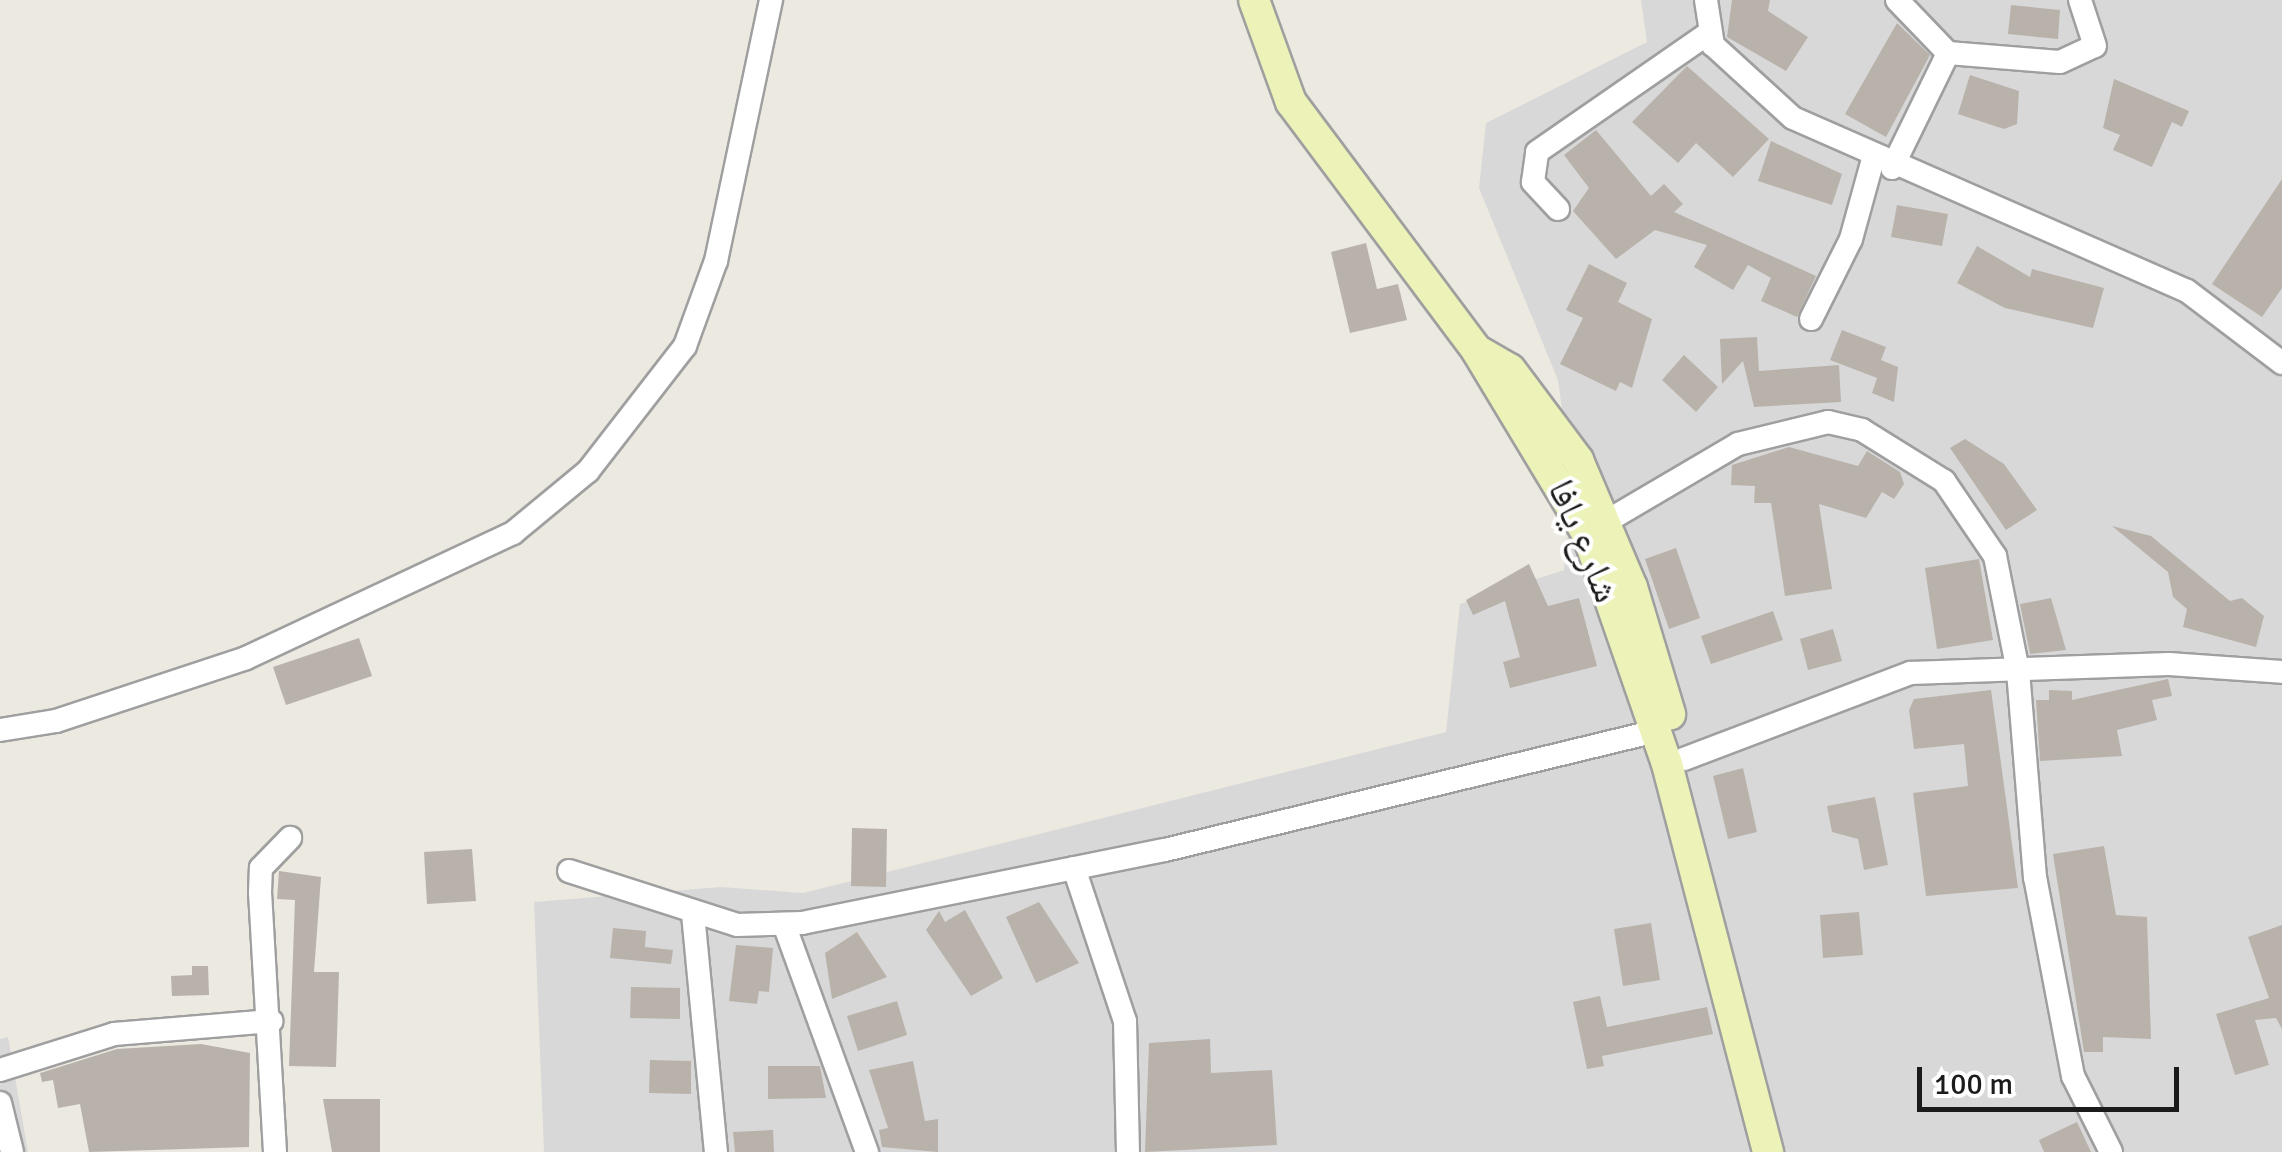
<!DOCTYPE html>
<meta charset="utf-8">
<style>
body{margin:0}
#map{position:relative;width:2282px;height:1152px;overflow:hidden;background:#ece9e1;font-family:Signika,"Noto Naskh Arabic",sans-serif}
div>[style]{position:absolute}
[style*='--x']{left:calc(var(--x)*1px);top:calc(var(--y)*1px);width:calc(var(--w)*1px);rotate:calc(var(--a)*1deg)}
.residential>*{inset:0;background:#d9d8d8}
.building>*{inset:0;background:#b8b2ab}
.roads{filter:drop-shadow(2px 0 #9f9f9f) drop-shadow(-2px 0 #9f9f9f) drop-shadow(0 2px #9f9f9f) drop-shadow(0 -2px #9f9f9f)}
.street>*{height:22px;margin:-11px;padding:0 11px;transform-origin:11px;border-radius:11px;background:#fff}
.secondary>*{height:30px;margin:-15px;padding:0 15px;transform-origin:15px;border-radius:15px;background:#edf3b8}
span{translate:-50% -50%;white-space:nowrap;text-align:center;line-height:1.15;-webkit-text-stroke:8px #fff;paint-order:stroke}
.street-label{font-size:38px;color:#1b1b1b}
.scale{position:absolute;left:1917px;top:1067px;width:262px;height:45px;box-sizing:border-box;border:5px solid #1b1b1b;border-top:0;padding-left:12px;font-size:30px;line-height:35px;white-space:nowrap;color:#1b1b1b;-webkit-text-stroke:8px #fff;paint-order:stroke}
</style>
<div id="map">
<div class="residential">
<div style="clip-path:polygon(1641px 0,2282px 0,2282px 1152px,544px 1152px,534px 902px,721px 887px,803px 893px,1446px 732px,1460px 604px,1564px 570px,1573px 488px,1558px 380px,1479px 188px,1486px 123px,1647px 42px)"></div>
<div style="clip-path:polygon(8px 1037px,28px 1152px,0 1152px,0 1039px)"></div>
</div>
<div class="building">
<div style="clip-path:polygon(1732px 0,1770px 0,1768px 11px,1808px 37px,1786px 71px,1727px 37px)"></div>
<div style="clip-path:polygon(2011px 5px,2060px 10px,2058px 39px,2008px 34px)"></div>
<div style="clip-path:polygon(1897px 23px,1930px 55px,1886px 137px,1845px 114px)"></div>
<div style="clip-path:polygon(1687px 66px,1769px 139px,1733px 177px,1696px 143px,1678px 163px,1632px 122px)"></div>
<div style="clip-path:polygon(1970px 75px,2019px 91px,2017px 124px,2004px 129px,1958px 114px)"></div>
<div style="clip-path:polygon(2114px 79px,2189px 111px,2182px 127px,2172px 122px,2152px 167px,2113px 150px,2120px 135px,2103px 128px)"></div>
<div style="clip-path:polygon(1596px 130px,1651px 196px,1664px 184px,1683px 204px,1674px 212px,1816px 276px,1797px 317px,1761px 301px,1771px 278px,1748px 265px,1733px 290px,1694px 267px,1707px 245px,1655px 230px,1616px 259px,1573px 211px,1589px 188px,1564px 155px)"></div>
<div style="clip-path:polygon(1771px 141px,1842px 174px,1832px 205px,1758px 181px)"></div>
<div style="clip-path:polygon(2282px 179px,2282px 288px,2262px 317px,2212px 284px)"></div>
<div style="clip-path:polygon(1897px 205px,1948px 214px,1942px 246px,1891px 237px)"></div>
<div style="clip-path:polygon(1366px 243px,1377px 289px,1398px 284px,1407px 320px,1350px 333px,1331px 252px)"></div>
<div style="clip-path:polygon(1977px 246px,2030px 277px,2032px 269px,2104px 288px,2093px 328px,2005px 308px,1957px 283px)"></div>
<div style="clip-path:polygon(1589px 264px,1627px 283px,1618px 302px,1652px 319px,1632px 388px,1620px 382px,1616px 391px,1560px 364px,1583px 318px,1566px 310px)"></div>
<div style="clip-path:polygon(1842px 330px,1886px 347px,1881px 360px,1898px 367px,1894px 402px,1872px 393px,1877px 378px,1830px 360px)"></div>
<div style="clip-path:polygon(1757px 337px,1759px 371px,1839px 365px,1841px 402px,1754px 407px,1743px 361px,1722px 384px,1720px 339px)"></div>
<div style="clip-path:polygon(1684px 355px,1718px 387px,1696px 412px,1662px 380px)"></div>
<div style="clip-path:polygon(1965px 439px,2004px 464px,2037px 510px,2006px 530px,1950px 448px)"></div>
<div style="clip-path:polygon(1789px 447px,1858px 466px,1867px 451px,1900px 472px,1904px 484px,1894px 499px,1882px 492px,1866px 518px,1819px 504px,1832px 589px,1785px 596px,1771px 503px,1754px 503px,1755px 486px,1731px 485px,1732px 465px)"></div>
<div style="clip-path:polygon(2112px 526px,2151px 536px,2230px 601px,2242px 598px,2264px 616px,2256px 647px,2183px 627px,2187px 609px,2173px 597px,2168px 572px)"></div>
<div style="clip-path:polygon(1676px 548px,1700px 618px,1669px 629px,1645px 559px)"></div>
<div style="clip-path:polygon(1979px 559px,1993px 640px,1937px 649px,1925px 568px)"></div>
<div style="clip-path:polygon(1529px 564px,1548px 606px,1579px 598px,1597px 666px,1510px 688px,1503px 662px,1520px 657px,1505px 601px,1473px 615px,1466px 600px)"></div>
<div style="clip-path:polygon(2051px 598px,2066px 650px,2030px 654px,2020px 604px)"></div>
<div style="clip-path:polygon(1773px 611px,1783px 640px,1711px 664px,1701px 636px)"></div>
<div style="clip-path:polygon(1833px 629px,1842px 661px,1808px 670px,1800px 639px)"></div>
<div style="clip-path:polygon(359px 638px,372px 676px,286px 705px,273px 667px)"></div>
<div style="clip-path:polygon(2168px 679px,2172px 696px,2152px 700px,2157px 720px,2117px 730px,2122px 756px,2040px 761px,2036px 700px,2049px 700px,2049px 690px,2072px 691px,2072px 700px)"></div>
<div style="clip-path:polygon(1991px 690px,2018px 888px,1926px 896px,1913px 793px,1968px 786px,1964px 744px,1914px 749px,1909px 710px,1914px 699px)"></div>
<div style="clip-path:polygon(1743px 768px,1757px 832px,1728px 839px,1713px 776px)"></div>
<div style="clip-path:polygon(1875px 797px,1888px 865px,1864px 870px,1858px 839px,1832px 832px,1827px 806px)"></div>
<div style="clip-path:polygon(852px 828px,887px 829px,886px 887px,851px 886px)"></div>
<div style="clip-path:polygon(2104px 846px,2116px 915px,2147px 917px,2151px 1039px,2103px 1037px,2103px 1052px,2084px 1052px,2053px 854px)"></div>
<div style="clip-path:polygon(472px 849px,476px 901px,427px 904px,424px 852px)"></div>
<div style="clip-path:polygon(279px 871px,321px 877px,314px 972px,339px 972px,336px 1067px,289px 1066px,295px 900px,277px 899px)"></div>
<div style="clip-path:polygon(1039px 902px,1079px 963px,1036px 983px,1006px 917px)"></div>
<div style="clip-path:polygon(965px 910px,1003px 978px,971px 996px,926px 930px,939px 911px,945px 922px)"></div>
<div style="clip-path:polygon(1859px 912px,1863px 955px,1823px 958px,1820px 915px)"></div>
<div style="clip-path:polygon(1651px 923px,1660px 980px,1623px 986px,1614px 929px)"></div>
<div style="clip-path:polygon(2282px 925px,2282px 1029px,2276px 1018px,2255px 1020px,2269px 1065px,2235px 1075px,2216px 1014px,2269px 998px,2248px 937px)"></div>
<div style="clip-path:polygon(613px 928px,646px 931px,645px 947px,673px 950px,671px 964px,610px 958px)"></div>
<div style="clip-path:polygon(857px 932px,887px 977px,832px 999px,825px 953px)"></div>
<div style="clip-path:polygon(736px 945px,773px 948px,769px 992px,759px 991px,757px 1004px,729px 1001px)"></div>
<div style="clip-path:polygon(192px 966px,208px 966px,209px 995px,172px 996px,171px 976px,192px 975px)"></div>
<div style="clip-path:polygon(631px 987px,680px 988px,680px 1019px,630px 1018px)"></div>
<div style="clip-path:polygon(1600px 996px,1607px 1027px,1707px 1007px,1713px 1034px,1602px 1056px,1604px 1066px,1587px 1069px,1573px 1002px)"></div>
<div style="clip-path:polygon(897px 1001px,907px 1035px,858px 1051px,847px 1016px)"></div>
<div style="clip-path:polygon(1210px 1039px,1211px 1073px,1272px 1070px,1277px 1145px,1145px 1152px,1149px 1043px)"></div>
<div style="clip-path:polygon(201px 1044px,250px 1053px,249px 1147px,89px 1152px,80px 1104px,58px 1108px,53px 1080px,42px 1082px,40px 1073px,117px 1049px)"></div>
<div style="clip-path:polygon(650px 1060px,691px 1061px,691px 1094px,649px 1093px)"></div>
<div style="clip-path:polygon(913px 1061px,925px 1121px,938px 1119px,938px 1152px,882px 1147px,879px 1130px,888px 1128px,869px 1070px)"></div>
<div style="clip-path:polygon(768px 1066px,820px 1066px,826px 1098px,768px 1099px)"></div>
<div style="clip-path:polygon(323px 1099px,380px 1099px,380px 1152px,332px 1152px)"></div>
<div style="clip-path:polygon(2077px 1122px,2091px 1152px,2044px 1152px,2039px 1140px)"></div>
<div style="clip-path:polygon(773px 1130px,774px 1152px,735px 1152px,733px 1132px)"></div>
</div>
<div class="roads">
<div class="street">
<div style="--x:1706;--y:0;--w:46;--a:81.2"></div>
<div style="--x:1713;--y:45;--w:108;--a:42.4"></div>
<div style="--x:1793;--y:118;--w:430;--a:23.7"></div>
<div style="--x:2187;--y:291;--w:119;--a:37.2"></div>
<div style="--x:1897;--y:0;--w:74;--a:46.1"></div>
<div style="--x:1892;--y:168;--w:128;--a:-64"></div>
<div style="--x:1948;--y:53;--w:112;--a:4.6"></div>
<div style="--x:2060;--y:62;--w:38;--a:-25"></div>
<div style="--x:2095;--y:46;--w:48;--a:-108.1"></div>
<div style="--x:1558;--y:209;--w:37;--a:-133"></div>
<div style="--x:1533;--y:182;--w:30;--a:-82"></div>
<div style="--x:1537;--y:152;--w:209;--a:-34.7"></div>
<div style="--x:1811;--y:319;--w:89;--a:-63.4"></div>
<div style="--x:1851;--y:239;--w:83;--a:-74.6"></div>
<div style="--x:1592;--y:530;--w:169;--a:-30.5"></div>
<div style="--x:1738;--y:444;--w:93;--a:-13.7"></div>
<div style="--x:1828;--y:422;--w:35;--a:13"></div>
<div style="--x:1862;--y:430;--w:97;--a:31.9"></div>
<div style="--x:1944;--y:481;--w:91;--a:55.8"></div>
<div style="--x:1995;--y:556;--w:117;--a:78.7"></div>
<div style="--x:2018;--y:671;--w:207;--a:85.3"></div>
<div style="--x:2035;--y:877;--w:203;--a:79.2"></div>
<div style="--x:2073;--y:1076;--w:85;--a:63.4"></div>
<div style="--x:0;--y:730;--w:57;--a:-9.1"></div>
<div style="--x:56;--y:721;--w:200;--a:-18.3"></div>
<div style="--x:246;--y:658;--w:295;--a:-25.1"></div>
<div style="--x:513;--y:533;--w:97;--a:-39.6"></div>
<div style="--x:588;--y:471;--w:158;--a:-52.2"></div>
<div style="--x:685;--y:346;--w:90;--a:-70"></div>
<div style="--x:716;--y:261;--w:267;--a:-78.1"></div>
<div style="--x:1684;--y:759;--w:242;--a:-20.8"></div>
<div style="--x:1910;--y:673;--w:259;--a:-2"></div>
<div style="--x:2169;--y:664;--w:113;--a:4"></div>
<div style="--x:1074;--y:868;--w:161;--a:71.6"></div>
<div style="--x:1125;--y:1021;--w:131;--a:88.7"></div>
<div style="--x:569;--y:871;--w:176;--a:17.8"></div>
<div style="--x:737;--y:925;--w:65;--a:-1.8"></div>
<div style="--x:802;--y:923;--w:370;--a:-11.4"></div>
<div style="--x:1165;--y:850;--w:505;--a:-13.62"></div>
<div style="--x:693;--y:914;--w:239;--a:84.5"></div>
<div style="--x:784;--y:924;--w:243;--a:70"></div>
<div style="--x:0;--y:1070;--w:120;--a:-17.5"></div>
<div style="--x:114;--y:1034;--w:158;--a:-4.7"></div>
<div style="--x:0;--y:1103;--w:50;--a:76.2"></div>
<div style="--x:275;--y:1152;--w:259;--a:-93.3"></div>
<div style="--x:260;--y:893;--w:25;--a:-88"></div>
<div style="--x:261;--y:868;--w:42;--a:-46"></div>
</div>
<div class="secondary">
<div style="--x:1254;--y:0;--w:109;--a:70.1"></div>
<div style="--x:1291;--y:102;--w:311;--a:53.2"></div>
<div style="--x:1477;--y:351;--w:213;--a:58.9"></div>
<div style="--x:1587;--y:533;--w:244;--a:70.9"></div>
<div style="--x:1667;--y:764;--w:401;--a:75.4"></div>
<div style="--x:1480;--y:352;--w:34;--a:30"></div>
<div style="--x:1510;--y:369;--w:114;--a:53.2"></div>
<div style="--x:1578;--y:460;--w:138;--a:67"></div>
<div style="--x:1632;--y:587;--w:133;--a:73.3"></div>
</div>
</div>
<div class="street-label">
<span style="left:1584px;top:541px;rotate:67deg">شارع يافا</span>
</div>
<div class="scale">100 m</div>
</div>
